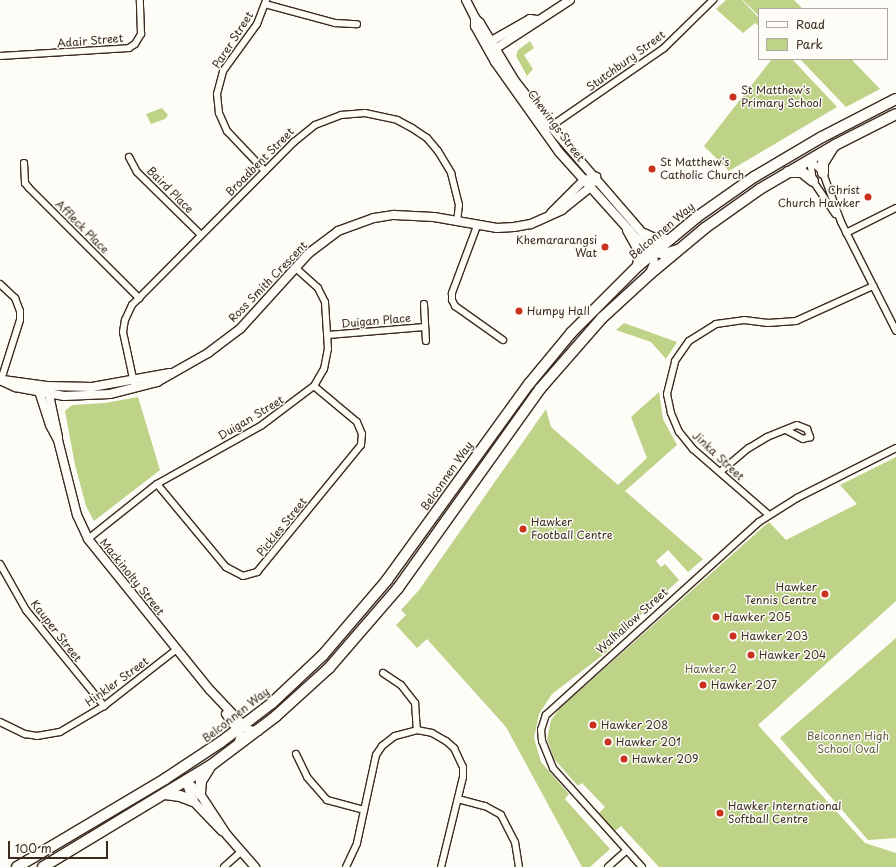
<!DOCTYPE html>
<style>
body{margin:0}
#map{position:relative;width:896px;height:867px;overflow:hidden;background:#fdfcf7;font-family:"Playpen Sans",sans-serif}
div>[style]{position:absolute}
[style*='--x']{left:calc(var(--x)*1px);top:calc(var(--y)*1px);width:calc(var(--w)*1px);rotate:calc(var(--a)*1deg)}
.green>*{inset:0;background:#bed288}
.roads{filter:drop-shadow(1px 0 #3b2a1e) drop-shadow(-1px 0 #3b2a1e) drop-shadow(0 1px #3b2a1e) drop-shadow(0 -1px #3b2a1e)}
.minor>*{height:6px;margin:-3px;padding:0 3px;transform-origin:3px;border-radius:3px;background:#fdfcf7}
.tertiary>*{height:8px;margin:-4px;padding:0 4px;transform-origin:4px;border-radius:4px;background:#fdfcf7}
.primary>*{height:10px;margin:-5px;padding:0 5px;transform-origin:5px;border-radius:5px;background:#fdfcf7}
.dots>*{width:11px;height:11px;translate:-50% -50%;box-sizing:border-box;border:2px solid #fdfcf7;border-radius:50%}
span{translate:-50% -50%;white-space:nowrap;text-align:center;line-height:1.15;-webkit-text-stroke:3px #fdfcf7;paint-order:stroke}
.street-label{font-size:11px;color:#3b2a1e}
.poi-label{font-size:11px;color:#3b2a1e}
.left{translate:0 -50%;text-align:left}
.right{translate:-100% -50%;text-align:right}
.park-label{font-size:11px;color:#625c3e}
.legend{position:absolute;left:758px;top:8px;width:130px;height:52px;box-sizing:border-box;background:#fdfcf7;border:1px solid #afa8a0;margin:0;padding:5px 7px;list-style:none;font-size:12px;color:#3b2a1e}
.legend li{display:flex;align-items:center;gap:8px;height:20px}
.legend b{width:20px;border:1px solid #afa8a0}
.scale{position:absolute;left:8px;top:841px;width:100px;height:18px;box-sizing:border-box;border:2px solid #3b2a1e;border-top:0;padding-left:5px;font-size:12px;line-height:14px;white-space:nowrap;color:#3b2a1e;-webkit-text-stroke:3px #fdfcf7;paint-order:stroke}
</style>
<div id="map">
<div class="green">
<div style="clip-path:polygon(726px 0,742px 0,759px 18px,759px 26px,755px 23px,743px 33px,716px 9px)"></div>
<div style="clip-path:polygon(743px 0,794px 0,803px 9px,759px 9px,759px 16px)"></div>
<div style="clip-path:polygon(530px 41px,534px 48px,524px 55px,533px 69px,527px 76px,516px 56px,518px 50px)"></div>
<div style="clip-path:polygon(772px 59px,792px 59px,837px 107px,729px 171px,704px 146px)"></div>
<div style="clip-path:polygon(800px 59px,851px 59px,880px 89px,846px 107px)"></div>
<div style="clip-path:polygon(162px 108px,168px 115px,165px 119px,151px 124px,146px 114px)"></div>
<div style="clip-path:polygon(624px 323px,677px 342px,666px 359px,651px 342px,616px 330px)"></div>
<div style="clip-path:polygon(659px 392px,663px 419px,677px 445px,625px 491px,703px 559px,688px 572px,668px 550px,656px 561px,661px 567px,665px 564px,679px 580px,623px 631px,608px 651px,552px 694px,539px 714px,534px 738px,541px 762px,569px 794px,565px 799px,610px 849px,590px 867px,582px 867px,506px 727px,427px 639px,417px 648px,396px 625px,406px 615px,401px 610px,419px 590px,546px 409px,551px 427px,618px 485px,647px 458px,631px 417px)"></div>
<div style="clip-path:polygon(138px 397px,160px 470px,94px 521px,86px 506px,75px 465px,65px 411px,72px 405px,105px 403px)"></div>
<div style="clip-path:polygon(896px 457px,896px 601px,758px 725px,865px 843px,896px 853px,896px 867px,659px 867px,621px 826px,615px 831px,599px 813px,605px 807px,582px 783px,578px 786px,554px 759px,547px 739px,551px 720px,560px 708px,762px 528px,769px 522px,786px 540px,857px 504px,840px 485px)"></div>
<div style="clip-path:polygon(896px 638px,896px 838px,868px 840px,780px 738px)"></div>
</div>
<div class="roads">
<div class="minor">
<div style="--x:265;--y:4;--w:73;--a:15.2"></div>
<div style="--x:335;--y:23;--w:22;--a:3"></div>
<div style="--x:0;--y:56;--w:129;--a:-3.5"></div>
<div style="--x:129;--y:48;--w:7;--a:-34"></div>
<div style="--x:135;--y:44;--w:12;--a:-59"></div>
<div style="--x:141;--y:34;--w:34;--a:-92"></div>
<div style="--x:547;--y:129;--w:142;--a:-34.7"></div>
<div style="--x:664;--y:48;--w:69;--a:-44.4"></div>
<div style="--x:129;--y:157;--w:17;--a:62"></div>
<div style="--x:137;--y:172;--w:90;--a:44.5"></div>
<div style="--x:810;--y:159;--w:19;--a:47"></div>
<div style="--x:823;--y:173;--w:52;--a:69.8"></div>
<div style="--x:841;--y:222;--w:122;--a:63.2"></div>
<div style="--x:810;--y:160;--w:21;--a:82"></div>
<div style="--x:813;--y:181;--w:40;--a:56"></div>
<div style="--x:24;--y:163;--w:20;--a:87"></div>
<div style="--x:25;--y:183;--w:6;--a:51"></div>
<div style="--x:29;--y:188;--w:156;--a:45"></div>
<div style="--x:265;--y:171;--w:55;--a:-133.5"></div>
<div style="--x:227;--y:131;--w:20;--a:-114"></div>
<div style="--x:219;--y:113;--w:19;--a:-96"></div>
<div style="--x:217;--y:94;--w:24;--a:-75"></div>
<div style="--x:223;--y:71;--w:58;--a:-54.1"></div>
<div style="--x:257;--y:24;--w:26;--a:-69"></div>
<div style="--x:477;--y:226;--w:72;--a:110.5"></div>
<div style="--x:452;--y:293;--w:7;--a:90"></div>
<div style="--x:452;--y:300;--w:7;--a:63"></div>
<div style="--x:455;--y:306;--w:59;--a:35.3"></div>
<div style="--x:846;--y:233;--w:56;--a:-26.6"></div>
<div style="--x:0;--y:284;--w:21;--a:43"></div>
<div style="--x:15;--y:298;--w:14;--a:69"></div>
<div style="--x:20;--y:311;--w:9;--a:90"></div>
<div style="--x:20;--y:320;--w:63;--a:107.6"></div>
<div style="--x:424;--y:304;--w:37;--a:87"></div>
<div style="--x:328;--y:335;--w:97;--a:-4.7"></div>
<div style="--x:134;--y:383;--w:52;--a:-102.2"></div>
<div style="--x:123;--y:332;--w:12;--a:-81"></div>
<div style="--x:125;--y:320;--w:17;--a:-65"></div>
<div style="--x:132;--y:305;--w:230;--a:-45.2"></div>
<div style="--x:294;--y:142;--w:27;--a:-39"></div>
<div style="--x:315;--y:125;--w:28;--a:-21"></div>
<div style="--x:341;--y:115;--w:24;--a:-5"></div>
<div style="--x:365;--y:113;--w:33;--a:12"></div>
<div style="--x:397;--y:120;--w:17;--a:28"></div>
<div style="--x:412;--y:128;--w:18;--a:34"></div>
<div style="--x:427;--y:138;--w:17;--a:50"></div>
<div style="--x:438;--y:151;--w:26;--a:59"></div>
<div style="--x:451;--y:173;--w:33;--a:76"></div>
<div style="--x:459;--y:205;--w:17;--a:97"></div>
<div style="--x:720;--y:472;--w:38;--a:-40"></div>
<div style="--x:749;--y:448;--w:21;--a:-31"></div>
<div style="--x:767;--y:437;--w:32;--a:-22"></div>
<div style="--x:797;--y:425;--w:11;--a:22"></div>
<div style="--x:807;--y:429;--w:9;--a:69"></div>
<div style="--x:810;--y:437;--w:7;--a:164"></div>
<div style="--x:803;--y:439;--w:19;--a:-152"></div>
<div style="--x:157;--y:484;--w:108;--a:50.3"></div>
<div style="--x:226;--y:567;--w:19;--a:28"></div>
<div style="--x:243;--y:576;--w:15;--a:-16"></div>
<div style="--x:257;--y:572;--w:164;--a:-50.7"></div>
<div style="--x:361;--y:445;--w:11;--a:-85"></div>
<div style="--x:362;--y:434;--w:13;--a:-113"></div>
<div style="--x:357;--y:422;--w:56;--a:-140.1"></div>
<div style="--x:769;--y:515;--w:101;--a:-139"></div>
<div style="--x:693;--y:449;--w:22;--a:-129"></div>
<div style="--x:679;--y:432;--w:21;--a:-113"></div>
<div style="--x:671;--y:413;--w:19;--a:-102"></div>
<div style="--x:667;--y:394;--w:34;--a:-76"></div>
<div style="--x:675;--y:361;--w:24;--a:-55"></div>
<div style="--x:689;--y:341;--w:32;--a:-32"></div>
<div style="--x:716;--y:324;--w:28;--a:-8"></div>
<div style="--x:744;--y:320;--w:24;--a:7"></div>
<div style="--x:768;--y:323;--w:28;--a:-4"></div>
<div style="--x:796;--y:321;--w:85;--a:-24.4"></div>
<div style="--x:88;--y:539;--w:88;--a:-38.6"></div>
<div style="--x:157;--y:484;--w:120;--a:-29.3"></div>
<div style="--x:262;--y:425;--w:65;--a:-36.9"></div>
<div style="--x:314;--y:386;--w:20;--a:-60"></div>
<div style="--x:324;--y:369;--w:20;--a:-79"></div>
<div style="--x:328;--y:349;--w:47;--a:-93.7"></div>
<div style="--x:325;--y:302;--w:16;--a:-117"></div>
<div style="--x:318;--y:288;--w:30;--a:-138"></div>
<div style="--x:0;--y:564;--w:53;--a:60.5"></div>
<div style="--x:26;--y:610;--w:124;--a:50.9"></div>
<div style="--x:383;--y:673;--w:22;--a:34"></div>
<div style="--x:401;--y:685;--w:23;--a:52"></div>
<div style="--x:415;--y:703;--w:27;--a:86"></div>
<div style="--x:0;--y:722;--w:28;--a:26"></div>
<div style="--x:25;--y:734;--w:12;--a:9"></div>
<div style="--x:37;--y:736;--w:23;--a:-10"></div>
<div style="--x:60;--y:732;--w:51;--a:-30.6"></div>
<div style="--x:104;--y:706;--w:93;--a:-38"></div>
<div style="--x:296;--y:754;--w:25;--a:64"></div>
<div style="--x:307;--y:777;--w:30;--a:49"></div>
<div style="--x:327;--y:800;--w:38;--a:15"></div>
<div style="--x:458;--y:799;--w:28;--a:15"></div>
<div style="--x:485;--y:806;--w:18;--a:29"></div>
<div style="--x:501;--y:815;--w:30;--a:63"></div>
<div style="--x:515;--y:842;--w:25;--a:81"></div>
<div style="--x:224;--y:867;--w:24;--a:-42"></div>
<div style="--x:346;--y:867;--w:26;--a:-65"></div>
<div style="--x:357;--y:843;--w:90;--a:-77.8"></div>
<div style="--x:376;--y:755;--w:11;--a:-56"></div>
<div style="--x:382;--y:746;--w:16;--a:-38"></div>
<div style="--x:395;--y:736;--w:23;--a:-15"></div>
<div style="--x:417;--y:730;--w:15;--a:11"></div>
<div style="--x:432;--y:733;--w:16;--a:30"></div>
<div style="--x:446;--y:741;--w:11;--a:41"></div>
<div style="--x:454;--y:748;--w:21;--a:65"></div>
<div style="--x:463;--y:767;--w:10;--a:90"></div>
<div style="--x:463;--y:777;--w:93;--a:103.7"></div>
<div style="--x:608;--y:867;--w:25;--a:-42"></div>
<div style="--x:642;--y:867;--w:133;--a:-132"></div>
<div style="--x:553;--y:768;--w:29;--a:-112"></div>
<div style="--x:542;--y:741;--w:11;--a:-95"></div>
<div style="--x:541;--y:730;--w:16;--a:-72"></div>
<div style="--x:546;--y:715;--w:287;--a:-42.2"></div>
<div style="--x:759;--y:522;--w:45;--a:-32.3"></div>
<div style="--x:797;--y:498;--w:111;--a:-26.8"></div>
</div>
<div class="tertiary">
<div style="--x:466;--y:0;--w:20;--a:63"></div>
<div style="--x:475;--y:18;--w:8;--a:90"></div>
<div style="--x:475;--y:26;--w:41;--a:60.9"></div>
<div style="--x:495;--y:62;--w:110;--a:54.6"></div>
<div style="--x:559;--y:152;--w:132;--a:48.1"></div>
<div style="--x:647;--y:250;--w:15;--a:16"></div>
<div style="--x:661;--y:254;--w:17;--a:-17"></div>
<div style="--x:475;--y:18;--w:7;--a:45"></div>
<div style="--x:480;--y:23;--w:68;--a:58.9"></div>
<div style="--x:515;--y:81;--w:58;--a:52"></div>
<div style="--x:551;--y:127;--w:156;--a:49.2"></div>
<div style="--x:653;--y:245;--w:19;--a:87"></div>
<div style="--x:654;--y:264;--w:10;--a:114"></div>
<div style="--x:488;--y:43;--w:48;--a:-29.7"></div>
<div style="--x:530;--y:19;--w:7;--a:8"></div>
<div style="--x:492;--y:51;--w:93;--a:-33.2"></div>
<div style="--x:551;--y:213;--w:47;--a:-45"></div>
<div style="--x:584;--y:180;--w:4;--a:-14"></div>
<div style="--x:0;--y:380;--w:17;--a:25"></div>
<div style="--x:15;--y:387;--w:50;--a:10.4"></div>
<div style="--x:64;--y:396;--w:46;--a:-2.5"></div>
<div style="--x:110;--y:394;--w:49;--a:-14.3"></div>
<div style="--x:157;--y:382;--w:59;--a:-29.6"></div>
<div style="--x:208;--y:353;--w:40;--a:-37"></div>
<div style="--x:240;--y:329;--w:103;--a:-47.8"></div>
<div style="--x:309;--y:253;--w:36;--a:-37"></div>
<div style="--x:338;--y:231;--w:38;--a:-20"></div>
<div style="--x:374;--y:218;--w:20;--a:-9"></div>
<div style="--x:394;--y:215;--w:40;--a:2.9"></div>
<div style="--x:434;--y:217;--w:64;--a:9.9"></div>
<div style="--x:497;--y:228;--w:17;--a:-3"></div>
<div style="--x:514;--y:227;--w:17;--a:-10"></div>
<div style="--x:531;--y:224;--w:34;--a:-24"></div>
<div style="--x:562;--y:210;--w:36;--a:-39"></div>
<div style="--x:590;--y:187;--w:12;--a:-59"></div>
<div style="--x:3;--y:380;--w:44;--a:7.8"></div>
<div style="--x:47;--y:386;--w:45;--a:1.3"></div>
<div style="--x:92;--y:387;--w:79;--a:-10.2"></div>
<div style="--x:37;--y:385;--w:42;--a:72"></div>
<div style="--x:50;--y:425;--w:17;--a:62"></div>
<div style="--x:58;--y:440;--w:77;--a:75.8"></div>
<div style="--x:77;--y:515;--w:26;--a:65"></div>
<div style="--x:88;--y:539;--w:194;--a:51.1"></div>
<div style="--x:210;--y:690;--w:55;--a:46.5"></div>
<div style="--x:248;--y:730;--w:10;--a:6"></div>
<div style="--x:48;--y:390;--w:48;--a:78"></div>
<div style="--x:226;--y:714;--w:26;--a:54"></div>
<div style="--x:241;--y:735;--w:10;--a:107"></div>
<div style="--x:186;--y:781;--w:19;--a:43"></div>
<div style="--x:200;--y:794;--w:49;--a:56.6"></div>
<div style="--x:227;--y:835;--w:43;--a:48.8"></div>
<div style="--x:186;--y:781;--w:21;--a:71"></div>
<div style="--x:193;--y:801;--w:42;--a:46"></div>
</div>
<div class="primary">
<div style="--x:788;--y:172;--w:14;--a:0"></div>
<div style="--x:802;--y:172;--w:14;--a:39"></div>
<div style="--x:823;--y:173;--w:10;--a:-90"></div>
<div style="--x:823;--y:163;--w:19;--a:-58"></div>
<div style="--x:628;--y:230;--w:25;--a:61"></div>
<div style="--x:640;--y:252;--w:14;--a:98"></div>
<div style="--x:644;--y:234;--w:14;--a:25"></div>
<div style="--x:657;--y:240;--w:11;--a:0"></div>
<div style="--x:165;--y:794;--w:15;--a:8"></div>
<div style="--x:180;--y:796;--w:14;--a:21"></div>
<div style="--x:200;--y:794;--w:13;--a:-86"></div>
<div style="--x:201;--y:781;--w:15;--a:-58"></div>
<div style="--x:17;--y:867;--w:172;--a:-30.7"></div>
<div style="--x:165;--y:779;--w:67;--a:-33.5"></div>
<div style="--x:221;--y:742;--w:64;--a:-37.4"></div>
<div style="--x:272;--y:703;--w:70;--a:-43.3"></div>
<div style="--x:323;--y:655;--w:99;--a:-49.5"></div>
<div style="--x:387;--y:580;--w:242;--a:-54.1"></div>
<div style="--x:529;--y:384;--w:66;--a:-50.5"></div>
<div style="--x:571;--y:333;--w:95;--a:-45"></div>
<div style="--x:638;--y:266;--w:77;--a:-39.7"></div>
<div style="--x:697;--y:217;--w:70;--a:-35.1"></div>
<div style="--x:754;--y:177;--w:79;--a:-30.5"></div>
<div style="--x:822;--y:137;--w:83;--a:-27.2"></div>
<div style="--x:43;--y:867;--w:195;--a:-31.2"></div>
<div style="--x:210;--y:766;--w:83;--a:-37.1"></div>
<div style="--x:276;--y:716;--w:72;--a:-42.2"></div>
<div style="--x:329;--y:668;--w:106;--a:-49.2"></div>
<div style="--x:398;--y:588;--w:244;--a:-54.5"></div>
<div style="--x:540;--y:389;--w:94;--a:-48.9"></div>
<div style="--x:602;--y:318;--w:65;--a:-42.5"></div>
<div style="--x:650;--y:274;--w:72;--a:-39.9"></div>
<div style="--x:705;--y:228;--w:67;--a:-35.3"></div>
<div style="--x:760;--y:189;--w:87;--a:-30.4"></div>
<div style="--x:835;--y:145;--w:68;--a:-26.9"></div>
</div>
</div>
<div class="dots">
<div style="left:733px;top:97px;background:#c8321e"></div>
<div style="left:652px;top:169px;background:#c8321e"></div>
<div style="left:868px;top:197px;background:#c8321e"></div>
<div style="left:605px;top:247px;background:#c8321e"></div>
<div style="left:519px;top:311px;background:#c8321e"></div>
<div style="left:523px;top:529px;background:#c8321e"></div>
<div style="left:825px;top:594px;background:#c8321e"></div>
<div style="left:716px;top:617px;background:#c8321e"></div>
<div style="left:733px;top:636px;background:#c8321e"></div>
<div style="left:751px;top:655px;background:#c8321e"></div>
<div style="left:703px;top:685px;background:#c8321e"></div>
<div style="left:593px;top:725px;background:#c8321e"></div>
<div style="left:608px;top:742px;background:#c8321e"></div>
<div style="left:624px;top:759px;background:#c8321e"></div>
<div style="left:720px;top:813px;background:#c8321e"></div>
</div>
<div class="street-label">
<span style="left:233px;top:40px;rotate:-57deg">Parer Street</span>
<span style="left:90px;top:41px;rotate:-5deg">Adair Street</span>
<span style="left:626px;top:61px;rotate:-36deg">Stutchbury Street</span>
<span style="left:556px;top:126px;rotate:53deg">Chewings Street</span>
<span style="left:260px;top:162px;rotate:-45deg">Broadbent Street</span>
<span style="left:170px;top:190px;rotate:45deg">Baird Place</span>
<span style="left:82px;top:227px;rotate:45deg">Affleck Place</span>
<span style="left:662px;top:231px;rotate:-40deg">Belconnen Way</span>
<span style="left:268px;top:282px;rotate:-46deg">Ross Smith Crescent</span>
<span style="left:376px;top:321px;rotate:-5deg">Duigan Place</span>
<span style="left:251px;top:418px;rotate:-31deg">Duigan Street</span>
<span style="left:718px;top:456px;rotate:43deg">Jinka Street</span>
<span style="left:447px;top:476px;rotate:-55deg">Belconnen Way</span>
<span style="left:282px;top:527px;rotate:-51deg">Pickles Street</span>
<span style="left:132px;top:577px;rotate:51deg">Mackinolty Street</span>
<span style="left:632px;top:621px;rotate:-42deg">Walhallow Street</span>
<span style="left:56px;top:631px;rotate:52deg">Kauper Street</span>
<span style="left:117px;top:682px;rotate:-36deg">Hinkler Street</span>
<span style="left:236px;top:715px;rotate:-38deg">Belconnen Way</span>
</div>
<div class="poi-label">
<span class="left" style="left:741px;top:97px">St Matthew's<br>Primary School</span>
<span class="left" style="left:660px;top:169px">St Matthew's<br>Catholic Church</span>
<span class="right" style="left:860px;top:197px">Christ<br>Church Hawker</span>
<span class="right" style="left:597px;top:247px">Khemararangsi<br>Wat</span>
<span class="left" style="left:527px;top:311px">Humpy Hall</span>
<span class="left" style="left:531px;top:529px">Hawker<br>Football Centre</span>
<span class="right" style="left:817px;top:594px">Hawker<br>Tennis Centre</span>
<span class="left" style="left:724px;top:617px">Hawker 205</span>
<span class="left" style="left:741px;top:636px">Hawker 203</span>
<span class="left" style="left:759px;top:655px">Hawker 204</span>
<span class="left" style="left:711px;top:685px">Hawker 207</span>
<span class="left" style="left:601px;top:725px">Hawker 208</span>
<span class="left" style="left:616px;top:742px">Hawker 201</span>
<span class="left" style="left:632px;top:759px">Hawker 209</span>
<span class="left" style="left:728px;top:813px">Hawker International<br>Softball Centre</span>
</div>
<div class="park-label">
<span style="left:711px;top:669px">Hawker 2</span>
<span style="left:848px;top:743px">Belconnen High<br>School Oval</span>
</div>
<ul class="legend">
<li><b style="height:5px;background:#fdfcf7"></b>Road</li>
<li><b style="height:11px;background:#bed288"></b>Park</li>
</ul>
<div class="scale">100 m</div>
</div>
